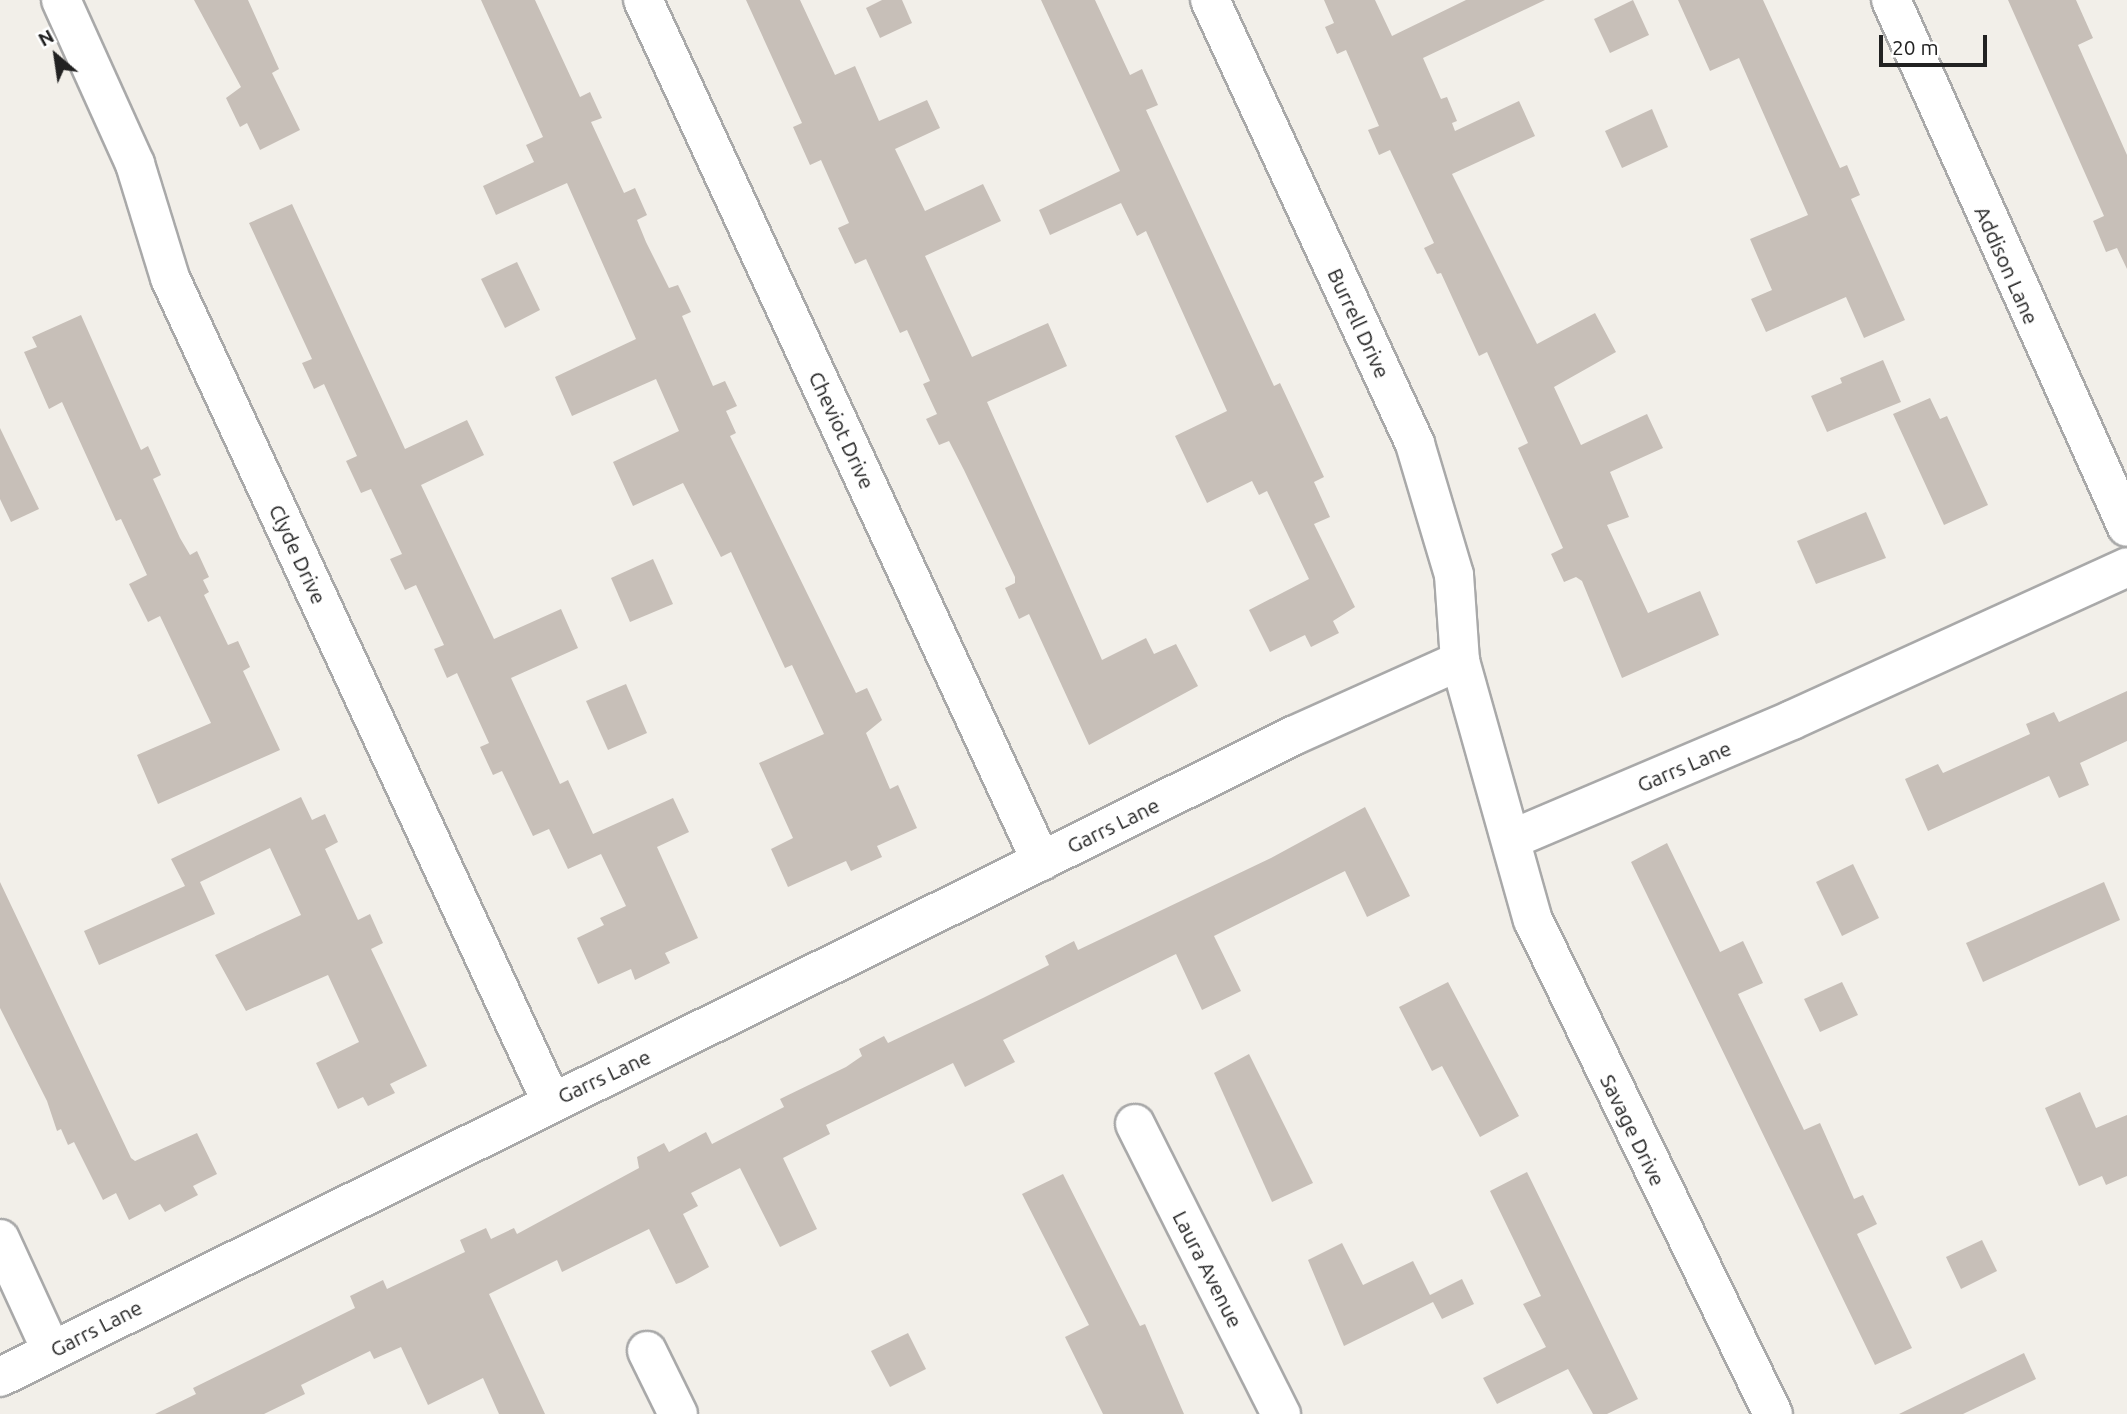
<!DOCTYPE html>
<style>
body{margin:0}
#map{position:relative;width:2127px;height:1414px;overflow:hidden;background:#f2efe9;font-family:Ubuntu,sans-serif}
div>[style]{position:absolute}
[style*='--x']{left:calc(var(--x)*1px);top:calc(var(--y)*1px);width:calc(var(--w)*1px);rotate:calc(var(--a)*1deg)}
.building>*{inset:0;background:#c7bfb8}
.roads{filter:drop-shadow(2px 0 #a9a9a9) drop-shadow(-2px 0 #a9a9a9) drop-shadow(0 2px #a9a9a9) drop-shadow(0 -2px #a9a9a9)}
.minor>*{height:38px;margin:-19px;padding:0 19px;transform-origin:19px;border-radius:19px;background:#fff}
span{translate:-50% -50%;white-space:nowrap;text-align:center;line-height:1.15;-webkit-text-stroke:7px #fff;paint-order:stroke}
.street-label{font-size:21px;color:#222}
.north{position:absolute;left:21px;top:21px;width:70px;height:70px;-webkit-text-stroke:5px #fff;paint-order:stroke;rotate:331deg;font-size:19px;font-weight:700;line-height:28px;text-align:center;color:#222}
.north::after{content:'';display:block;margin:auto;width:24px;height:32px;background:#222;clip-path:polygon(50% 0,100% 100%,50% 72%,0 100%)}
.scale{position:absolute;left:1879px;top:35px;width:108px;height:32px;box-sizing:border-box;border:4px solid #222;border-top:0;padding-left:9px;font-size:21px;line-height:24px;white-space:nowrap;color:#222;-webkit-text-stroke:5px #fff;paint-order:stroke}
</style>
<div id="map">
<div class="building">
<div style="clip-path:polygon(194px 0,248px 0,279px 69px,272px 73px,300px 130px,260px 150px,247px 123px,240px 127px,226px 98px,241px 87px)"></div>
<div style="clip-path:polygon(481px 0,535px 0,580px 97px,590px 92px,602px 118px,591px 122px,624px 193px,635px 188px,647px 215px,637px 220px,646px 242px,669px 288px,678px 285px,691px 312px,682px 316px,713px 386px,725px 381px,737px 406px,726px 411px,736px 433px,730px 436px,856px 693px,867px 688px,882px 720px,866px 733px,890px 789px,898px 785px,917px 828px,877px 846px,882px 857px,851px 871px,846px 861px,788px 887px,771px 849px,793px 838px,759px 763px,824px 734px,792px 665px,785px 668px,731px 552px,721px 557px,683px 483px,633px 506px,613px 462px,679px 431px,656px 379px,572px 416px,555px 377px,636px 339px,567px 183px,496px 215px,483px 186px,534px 162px,526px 145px,543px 137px)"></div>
<div style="clip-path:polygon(746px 0,800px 0,835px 75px,855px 66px,879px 121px,927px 100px,940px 128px,895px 149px,925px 211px,983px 184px,1001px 221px,925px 256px,972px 357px,1048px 323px,1067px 366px,987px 402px,1102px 660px,1146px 638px,1154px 654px,1176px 644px,1198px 686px,1089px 745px,1029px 614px,1019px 619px,1005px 588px,1015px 583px,1015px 577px,964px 470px,949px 441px,939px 445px,926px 419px,937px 414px,923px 384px,930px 381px,907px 330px,900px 333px,866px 259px,855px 264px,838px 228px,849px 223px,821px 160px,810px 165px,793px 127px,802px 123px)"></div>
<div style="clip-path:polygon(882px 0,902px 0,912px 23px,880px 38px,866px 8px)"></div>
<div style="clip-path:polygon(1041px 0,1095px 0,1130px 75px,1142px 69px,1158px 105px,1146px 110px,1274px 386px,1280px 383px,1324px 477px,1314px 482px,1330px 517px,1314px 524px,1355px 607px,1333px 621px,1339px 633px,1311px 647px,1305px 635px,1270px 652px,1249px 610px,1309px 579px,1267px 491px,1259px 495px,1252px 481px,1207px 503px,1175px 436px,1227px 411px,1146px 231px,1137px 236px,1121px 203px,1050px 235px,1039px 210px,1120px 171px)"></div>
<div style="clip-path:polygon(1324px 0,1375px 0,1392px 36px,1466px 0,1545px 0,1423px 58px,1441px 99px,1447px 97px,1457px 121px,1452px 123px,1455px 131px,1519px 101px,1535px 136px,1452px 174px,1537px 344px,1595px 313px,1616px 352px,1554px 387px,1581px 445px,1647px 414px,1663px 448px,1610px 472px,1629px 517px,1607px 525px,1648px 613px,1700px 591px,1719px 635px,1622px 678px,1582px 581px,1576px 577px,1564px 582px,1551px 554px,1563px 548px,1518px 448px,1528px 443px,1487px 352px,1479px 356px,1441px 273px,1437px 274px,1424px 248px,1434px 243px,1390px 150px,1379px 155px,1368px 130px,1379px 126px,1346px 50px,1337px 54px,1325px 27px,1334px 23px)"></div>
<div style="clip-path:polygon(1633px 0,1649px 35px,1610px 53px,1594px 19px)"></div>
<div style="clip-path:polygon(1678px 0,1763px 0,1840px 168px,1847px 165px,1860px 195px,1851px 199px,1905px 320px,1864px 338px,1846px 297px,1766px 332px,1751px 299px,1772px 290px,1750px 239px,1808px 215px,1739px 58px,1710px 71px)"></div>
<div style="clip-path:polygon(2008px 0,2076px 0,2093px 38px,2078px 45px,2127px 155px,2127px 269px,2117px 248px,2106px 252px,2093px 221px,2104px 216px)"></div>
<div style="clip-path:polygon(1652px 109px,1668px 147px,1622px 168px,1605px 131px)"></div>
<div style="clip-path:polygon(292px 204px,405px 449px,467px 420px,484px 455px,421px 485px,494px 639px,561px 609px,578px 648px,511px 678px,560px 784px,568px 780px,593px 834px,673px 798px,689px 832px,657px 847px,698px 938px,665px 953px,670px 963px,635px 980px,631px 969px,598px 984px,577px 938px,604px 925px,600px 918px,626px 906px,601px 854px,568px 869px,549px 829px,533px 836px,502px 771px,493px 775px,480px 747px,489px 743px,457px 673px,447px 678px,434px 649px,444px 645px,416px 585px,405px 590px,390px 559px,402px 554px,371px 489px,361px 493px,346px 461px,357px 456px,324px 384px,314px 389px,302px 363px,312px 359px,249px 223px)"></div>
<div style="clip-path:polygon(517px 262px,540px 310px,505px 328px,481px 279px)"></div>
<div style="clip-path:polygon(81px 315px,141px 450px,148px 446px,161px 475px,153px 479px,180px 538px,190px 555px,197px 551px,209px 577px,203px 580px,209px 592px,204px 595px,228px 645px,238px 641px,250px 667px,243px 671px,280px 750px,158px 804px,137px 755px,211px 723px,160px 616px,148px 622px,129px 584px,147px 575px,121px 519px,116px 521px,62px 402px,49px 409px,24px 352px,37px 347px,32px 337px)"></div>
<div style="clip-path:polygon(1883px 360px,1901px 402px,1827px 432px,1811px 396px,1842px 383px,1840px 378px)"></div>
<div style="clip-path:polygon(1930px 398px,1940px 419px,1947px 416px,1988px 505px,1944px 525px,1893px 414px)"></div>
<div style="clip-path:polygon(0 428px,39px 509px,11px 522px,0 499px)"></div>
<div style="clip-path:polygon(1866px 512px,1886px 558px,1816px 584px,1797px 541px)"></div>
<div style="clip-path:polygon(653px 559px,673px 604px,630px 622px,611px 578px)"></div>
<div style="clip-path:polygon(626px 684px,647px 733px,608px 750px,586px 701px)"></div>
<div style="clip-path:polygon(2127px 691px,2127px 741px,2080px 763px,2089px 785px,2059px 798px,2049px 776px,1928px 831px,1905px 779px,1938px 764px,1943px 773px,2030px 734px,2026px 724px,2054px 712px,2059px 722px)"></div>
<div style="clip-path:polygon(301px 797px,312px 820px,325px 814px,338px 842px,325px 849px,358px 920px,370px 914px,383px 943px,371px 949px,427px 1066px,390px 1084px,395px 1093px,368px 1106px,363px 1097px,338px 1109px,316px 1063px,359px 1042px,328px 975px,246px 1011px,215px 955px,301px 915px,270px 848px,200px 882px,215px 914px,99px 965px,84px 931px,185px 886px,171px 859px)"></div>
<div style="clip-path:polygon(1365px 807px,1410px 896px,1367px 917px,1345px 871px,1214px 936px,1241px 991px,1202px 1010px,1176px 954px,1003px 1040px,1015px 1062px,965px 1087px,953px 1063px,826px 1125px,830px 1134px,783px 1158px,817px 1229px,780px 1247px,740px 1168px,691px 1193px,698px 1206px,683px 1214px,709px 1267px,682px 1282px,676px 1284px,649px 1229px,562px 1272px,557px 1260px,489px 1294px,545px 1414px,499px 1414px,483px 1378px,428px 1405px,401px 1347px,374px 1359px,370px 1351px,301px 1385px,305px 1394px,264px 1414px,155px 1414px,196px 1394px,193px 1388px,355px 1308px,350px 1296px,383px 1280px,387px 1289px,465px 1252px,460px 1240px,486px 1228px,491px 1239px,514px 1228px,517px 1234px,639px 1168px,637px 1157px,664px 1143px,669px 1152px,706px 1132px,712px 1144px,784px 1107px,780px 1099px,846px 1067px,862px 1056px,859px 1049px,884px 1036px,888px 1043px,983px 998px,1049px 965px,1045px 956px,1074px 941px,1078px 950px,1271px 858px)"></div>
<div style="clip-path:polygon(1667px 843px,1720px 952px,1743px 941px,1763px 983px,1738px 994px,1804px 1130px,1820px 1123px,1854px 1199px,1863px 1195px,1877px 1224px,1857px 1234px,1912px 1348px,1875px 1365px,1631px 862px)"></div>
<div style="clip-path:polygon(1853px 864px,1879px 918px,1842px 936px,1816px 882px)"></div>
<div style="clip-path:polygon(0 882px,131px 1158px,135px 1161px,197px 1133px,217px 1174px,193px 1186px,198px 1195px,165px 1212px,160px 1204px,129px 1220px,116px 1193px,103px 1200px,74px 1142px,68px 1145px,61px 1129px,57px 1131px,47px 1101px,0 1008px)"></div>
<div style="clip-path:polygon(2104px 882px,2120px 920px,1983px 982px,1966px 943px)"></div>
<div style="clip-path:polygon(1448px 982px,1519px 1116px,1480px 1137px,1442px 1066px,1432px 1071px,1399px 1007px)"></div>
<div style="clip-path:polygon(1842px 982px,1858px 1015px,1820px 1032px,1804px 999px)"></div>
<div style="clip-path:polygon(1249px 1054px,1313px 1183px,1272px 1202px,1214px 1073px)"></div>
<div style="clip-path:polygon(2080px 1092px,2096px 1128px,2127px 1115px,2127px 1176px,2106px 1185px,2102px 1176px,2079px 1186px,2045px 1108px)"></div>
<div style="clip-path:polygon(1527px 1172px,1638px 1399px,1607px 1414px,1593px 1414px,1568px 1369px,1497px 1404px,1483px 1378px,1546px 1347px,1523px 1304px,1541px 1296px,1490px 1191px)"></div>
<div style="clip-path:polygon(1063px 1174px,1140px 1326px,1145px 1324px,1184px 1414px,1103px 1414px,1065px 1337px,1089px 1325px,1022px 1194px)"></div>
<div style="clip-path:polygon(1982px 1240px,1997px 1271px,1961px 1289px,1946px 1257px)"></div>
<div style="clip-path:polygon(1342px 1243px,1363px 1285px,1413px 1261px,1430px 1295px,1462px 1279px,1474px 1304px,1442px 1319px,1433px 1302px,1344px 1346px,1308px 1260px)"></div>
<div style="clip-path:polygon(908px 1333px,926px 1369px,890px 1387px,871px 1351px)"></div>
<div style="clip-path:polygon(2024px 1353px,2036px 1379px,1963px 1414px,1899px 1414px)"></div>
</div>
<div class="roads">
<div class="minor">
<div style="--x:61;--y:0;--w:180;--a:65.7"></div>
<div style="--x:135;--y:164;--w:119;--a:72.9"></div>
<div style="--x:170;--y:278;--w:907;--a:65.16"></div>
<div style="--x:643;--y:0;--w:949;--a:65.19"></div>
<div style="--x:1210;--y:0;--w:489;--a:65.2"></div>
<div style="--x:1415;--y:444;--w:137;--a:73.4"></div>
<div style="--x:1454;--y:575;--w:86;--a:86"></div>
<div style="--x:1460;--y:661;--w:269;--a:74.3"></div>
<div style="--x:1533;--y:920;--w:549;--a:64.09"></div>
<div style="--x:1891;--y:0;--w:577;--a:65.88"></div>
<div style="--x:1512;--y:839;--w:304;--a:-23"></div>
<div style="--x:1792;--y:720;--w:368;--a:-24.5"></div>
<div style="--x:1135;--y:1124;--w:325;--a:63.3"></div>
<div style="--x:0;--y:1239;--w:122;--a:65.3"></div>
<div style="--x:647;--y:1351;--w:70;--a:63.8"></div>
<div style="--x:0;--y:1377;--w:1445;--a:-26.37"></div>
<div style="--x:1295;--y:735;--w:181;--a:-24.2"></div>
</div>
</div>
<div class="street-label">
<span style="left:2007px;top:265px;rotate:66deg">Addison Lane</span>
<span style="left:1359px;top:323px;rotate:65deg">Burrell Drive</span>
<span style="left:842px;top:430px;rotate:65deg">Cheviot Drive</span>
<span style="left:298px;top:554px;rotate:65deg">Clyde Drive</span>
<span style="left:1684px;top:766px;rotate:-23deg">Garrs Lane</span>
<span style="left:1113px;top:825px;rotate:-26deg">Garrs Lane</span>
<span style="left:604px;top:1076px;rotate:-25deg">Garrs Lane</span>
<span style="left:1633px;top:1130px;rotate:64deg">Savage Drive</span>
<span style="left:1208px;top:1269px;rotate:63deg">Laura Avenue</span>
<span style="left:96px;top:1328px;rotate:-27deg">Garrs Lane</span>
</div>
<div class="north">N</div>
<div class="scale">20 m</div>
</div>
